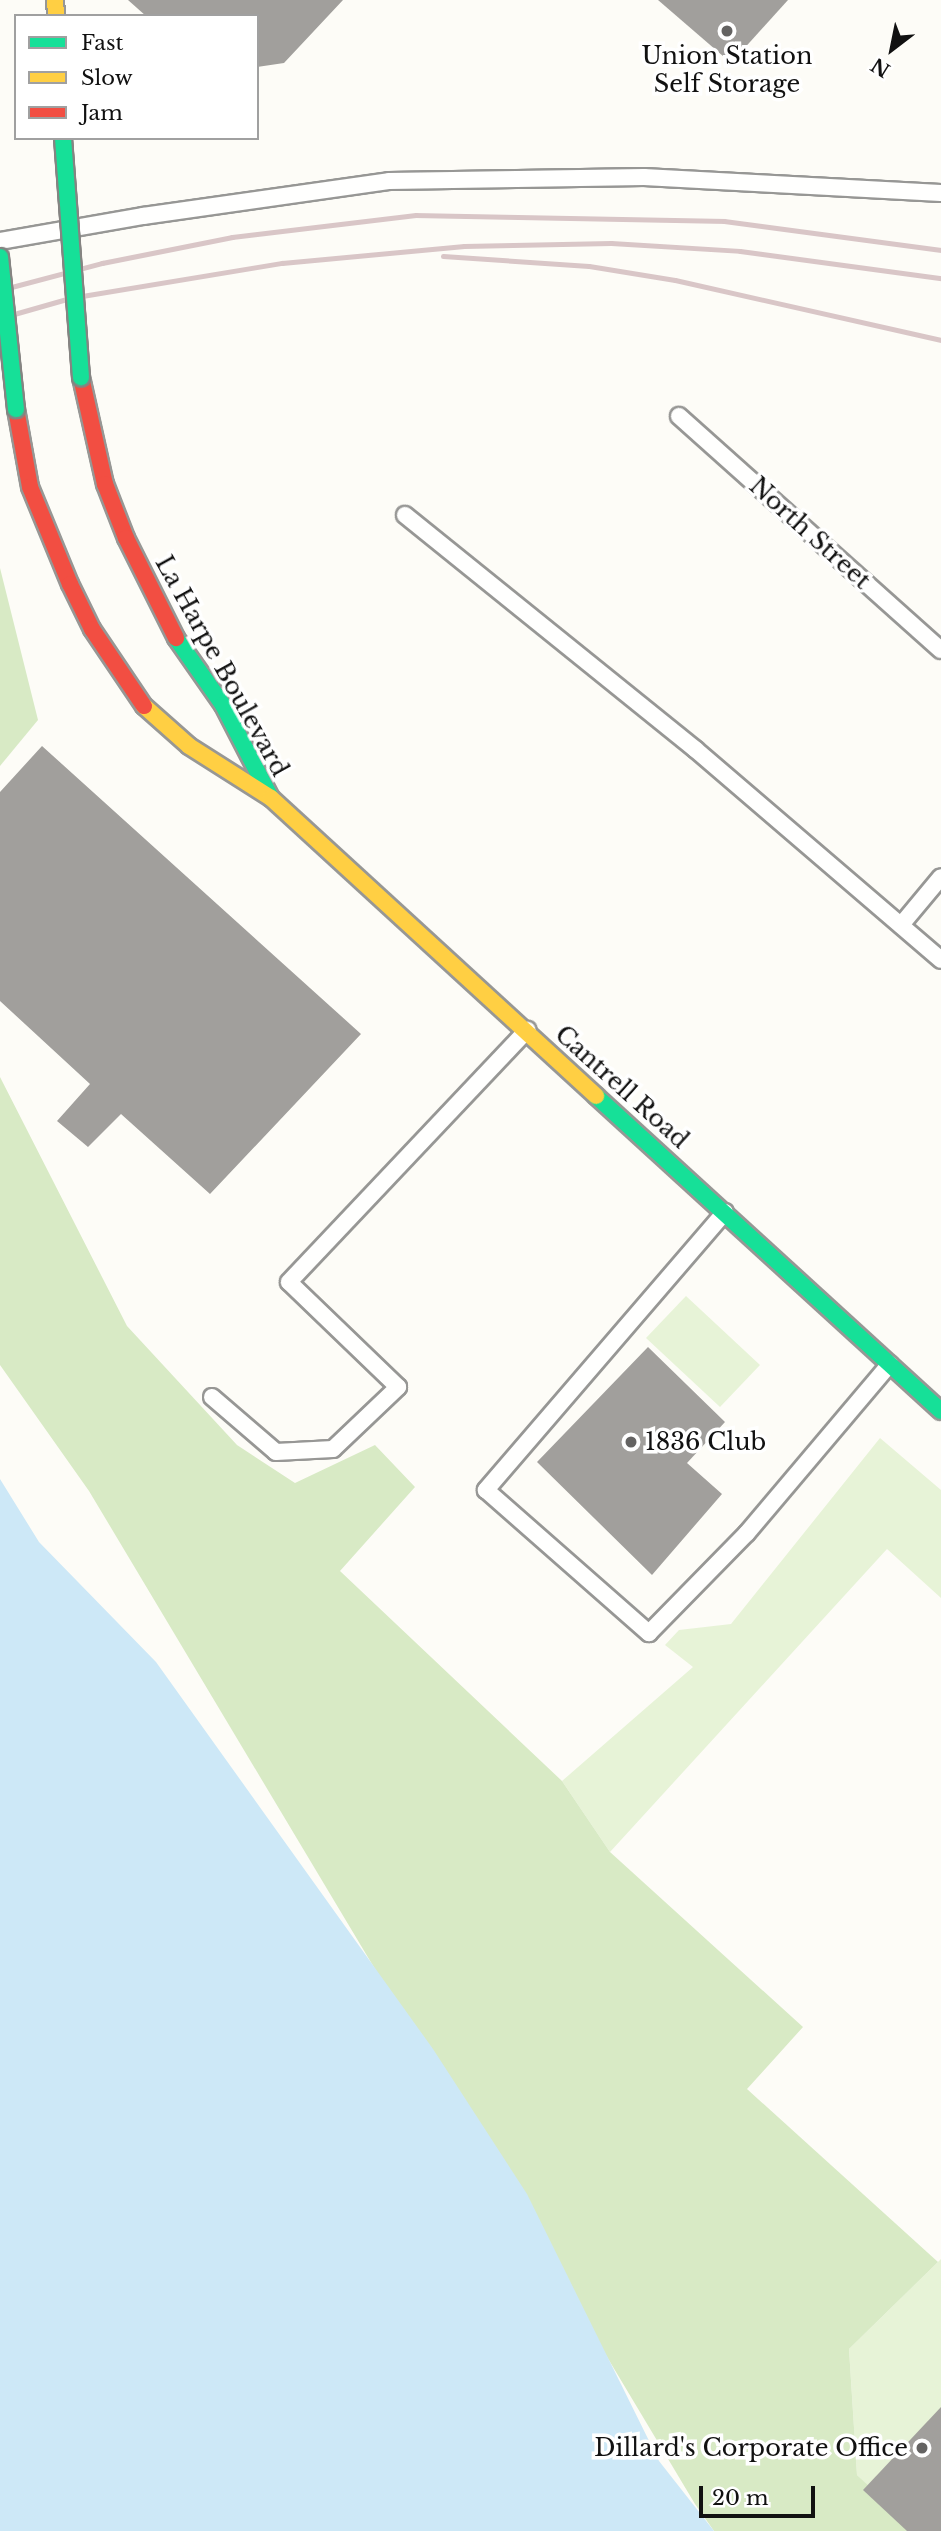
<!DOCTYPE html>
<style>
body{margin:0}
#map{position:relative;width:941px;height:2531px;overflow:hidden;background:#fdfcf7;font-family:"Libre Baskerville",serif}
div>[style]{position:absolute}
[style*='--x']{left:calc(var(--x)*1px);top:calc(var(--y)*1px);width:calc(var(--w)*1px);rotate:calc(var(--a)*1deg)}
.green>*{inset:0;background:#e7f3d7}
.forest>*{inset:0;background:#d8eac5}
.water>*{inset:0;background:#cde8f7}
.building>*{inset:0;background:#a19f9c}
.roads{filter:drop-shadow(2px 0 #979795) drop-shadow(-2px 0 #979795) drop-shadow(0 2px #979795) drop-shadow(0 -2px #979795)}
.lane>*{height:16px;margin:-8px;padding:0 8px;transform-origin:8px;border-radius:8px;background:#fffffe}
.fast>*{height:16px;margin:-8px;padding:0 8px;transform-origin:8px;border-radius:8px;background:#16e098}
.slow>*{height:16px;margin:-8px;padding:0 8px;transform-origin:8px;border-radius:8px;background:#ffcf43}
.jam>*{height:16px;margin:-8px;padding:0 8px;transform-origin:8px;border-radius:8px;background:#f24e42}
.rail>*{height:5px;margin:-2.5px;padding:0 2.5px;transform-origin:2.5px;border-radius:2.5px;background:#d9c6c7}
.bridges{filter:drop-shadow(2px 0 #858482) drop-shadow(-2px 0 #858482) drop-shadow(0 2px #858482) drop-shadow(0 -2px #858482)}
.fast-bridge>*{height:16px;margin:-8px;padding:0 8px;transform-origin:8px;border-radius:8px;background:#16e098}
.dots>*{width:19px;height:19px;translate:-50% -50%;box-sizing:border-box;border:4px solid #fff;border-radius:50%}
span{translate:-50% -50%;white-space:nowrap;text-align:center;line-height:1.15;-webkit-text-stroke:7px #fff;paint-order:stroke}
.poi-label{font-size:24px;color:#111}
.left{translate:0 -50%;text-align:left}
.right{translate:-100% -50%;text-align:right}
.street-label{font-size:24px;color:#111}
.legend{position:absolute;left:14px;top:14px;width:245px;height:126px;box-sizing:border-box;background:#fff;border:2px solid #a0a0a0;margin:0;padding:9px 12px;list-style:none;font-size:21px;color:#111}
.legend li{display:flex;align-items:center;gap:14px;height:35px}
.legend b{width:35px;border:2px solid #a0a0a0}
.north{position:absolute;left:857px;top:14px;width:70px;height:70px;-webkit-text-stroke:5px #fff;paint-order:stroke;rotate:212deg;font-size:19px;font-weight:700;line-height:28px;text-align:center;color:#111}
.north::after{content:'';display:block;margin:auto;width:24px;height:32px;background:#111;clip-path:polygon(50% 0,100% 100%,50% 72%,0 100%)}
.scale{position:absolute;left:699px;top:2486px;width:116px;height:32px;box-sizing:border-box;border:4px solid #111;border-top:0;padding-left:9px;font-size:21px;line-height:24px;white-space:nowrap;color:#111;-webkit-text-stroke:5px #fff;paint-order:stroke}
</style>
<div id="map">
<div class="green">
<div style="clip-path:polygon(686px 1296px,760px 1365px,720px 1407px,646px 1338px)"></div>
<div style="clip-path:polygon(880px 1438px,941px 1490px,941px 1598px,887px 1549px,610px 1852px,562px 1781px,693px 1667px,665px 1645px,679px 1630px,731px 1624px)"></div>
<div style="clip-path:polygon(941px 2259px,941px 2415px,876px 2493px,857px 2475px,849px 2349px)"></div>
</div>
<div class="forest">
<div style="clip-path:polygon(0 568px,38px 720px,0 766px)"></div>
<div style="clip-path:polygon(0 1077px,127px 1326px,237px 1445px,295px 1483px,375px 1445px,415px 1487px,340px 1571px,562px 1781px,610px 1852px,803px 2027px,747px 2089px,938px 2262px,849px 2349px,857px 2475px,918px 2531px,714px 2531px,695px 2504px,89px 1491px,0 1365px)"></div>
</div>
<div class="water">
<div style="clip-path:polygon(0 1479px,39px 1542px,156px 1662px,433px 2049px,527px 2194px,659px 2461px,714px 2531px,0 2531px)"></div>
</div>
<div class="building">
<div style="clip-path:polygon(128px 0,343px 0,284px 63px,257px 67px,257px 16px,146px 16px)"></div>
<div style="clip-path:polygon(658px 0,788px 0,731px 63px)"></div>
<div style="clip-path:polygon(42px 746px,361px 1034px,210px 1194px,121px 1114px,88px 1147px,57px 1121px,90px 1084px,0 1001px,0 792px)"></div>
<div style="clip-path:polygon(648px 1347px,725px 1422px,687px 1463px,722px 1494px,652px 1575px,537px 1462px)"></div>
<div style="clip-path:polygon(941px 2407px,941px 2531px,907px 2531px,863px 2490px)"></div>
</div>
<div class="roads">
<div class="lane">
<div style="--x:0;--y:241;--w:145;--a:-9.9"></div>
<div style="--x:143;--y:216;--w:248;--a:-8.1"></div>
<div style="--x:389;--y:181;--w:255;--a:-0.9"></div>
<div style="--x:644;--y:177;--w:297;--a:3.1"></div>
<div style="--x:679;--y:416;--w:351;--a:41.8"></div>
<div style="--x:405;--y:515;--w:373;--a:38.9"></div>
<div style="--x:695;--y:749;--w:324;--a:40.6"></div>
<div style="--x:901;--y:925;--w:62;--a:-50.2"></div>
<div style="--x:725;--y:1212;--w:367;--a:130.7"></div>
<div style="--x:486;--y:1490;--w:217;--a:41.3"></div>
<div style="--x:649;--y:1633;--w:140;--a:-45.6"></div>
<div style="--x:747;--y:1533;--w:221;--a:-49.8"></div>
<div style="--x:212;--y:1397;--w:84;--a:40.7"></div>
<div style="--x:276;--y:1452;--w:57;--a:-3"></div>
<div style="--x:333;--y:1449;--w:90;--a:-43.6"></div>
<div style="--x:398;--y:1387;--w:151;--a:-136.1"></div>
<div style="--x:289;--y:1282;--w:347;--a:-46.6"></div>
</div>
<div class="fast">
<div style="--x:176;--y:638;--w:82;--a:55"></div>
<div style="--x:223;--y:705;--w:105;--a:62.7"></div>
<div style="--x:596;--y:1096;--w:467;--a:42.4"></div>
</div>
<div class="slow">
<div style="--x:55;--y:0;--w:16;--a:86"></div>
<div style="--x:144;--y:706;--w:60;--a:41.6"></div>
<div style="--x:189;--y:746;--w:97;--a:32.4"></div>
<div style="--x:271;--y:798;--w:441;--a:42.5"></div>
</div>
<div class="jam">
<div style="--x:81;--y:377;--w:110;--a:77.4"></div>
<div style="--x:105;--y:484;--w:58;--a:68.7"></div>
<div style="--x:126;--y:538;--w:112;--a:63.4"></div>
<div style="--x:16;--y:409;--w:79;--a:79.8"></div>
<div style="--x:30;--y:487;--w:105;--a:67.6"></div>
<div style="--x:70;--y:584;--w:50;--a:63.9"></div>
<div style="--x:92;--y:629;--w:93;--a:56"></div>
</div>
</div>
<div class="rail">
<div style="--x:443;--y:256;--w:146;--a:3.9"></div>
<div style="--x:589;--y:266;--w:87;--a:9.2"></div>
<div style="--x:675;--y:280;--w:273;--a:12.7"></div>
<div style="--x:0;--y:290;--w:106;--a:-14.8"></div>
<div style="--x:102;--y:263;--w:133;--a:-11.3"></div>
<div style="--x:232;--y:237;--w:185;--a:-6.8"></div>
<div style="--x:416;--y:215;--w:308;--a:1.1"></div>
<div style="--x:724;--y:221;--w:219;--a:7.6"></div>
<div style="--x:0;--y:318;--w:73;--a:-15.9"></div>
<div style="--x:70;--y:298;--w:215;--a:-9.4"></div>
<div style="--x:282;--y:263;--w:183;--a:-5.3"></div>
<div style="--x:464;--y:246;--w:147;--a:-1.2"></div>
<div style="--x:611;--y:243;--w:129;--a:3.5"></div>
<div style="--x:740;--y:251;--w:203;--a:7.7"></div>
</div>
<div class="bridges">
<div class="fast-bridge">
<div style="--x:63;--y:138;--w:240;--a:85.7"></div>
<div style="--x:0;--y:257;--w:153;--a:84"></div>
</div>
</div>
<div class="dots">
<div style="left:727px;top:31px;background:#646362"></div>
<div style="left:631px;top:1442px;background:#646362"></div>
<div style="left:922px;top:2448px;background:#646362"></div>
</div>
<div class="poi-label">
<span style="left:727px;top:70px">Union Station<br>Self Storage</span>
<span class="left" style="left:645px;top:1442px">1836 Club</span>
<span class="right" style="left:908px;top:2448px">Dillard's Corporate Office</span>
</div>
<div class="street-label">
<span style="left:810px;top:533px;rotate:42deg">North Street</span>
<span style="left:222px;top:666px;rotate:61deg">La Harpe Boulevard</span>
<span style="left:622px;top:1087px;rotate:42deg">Cantrell Road</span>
</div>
<ul class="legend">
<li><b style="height:9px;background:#16e098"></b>Fast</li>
<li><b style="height:9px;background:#ffcf43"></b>Slow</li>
<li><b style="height:9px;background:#f24e42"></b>Jam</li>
</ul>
<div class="north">N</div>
<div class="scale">20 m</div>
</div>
